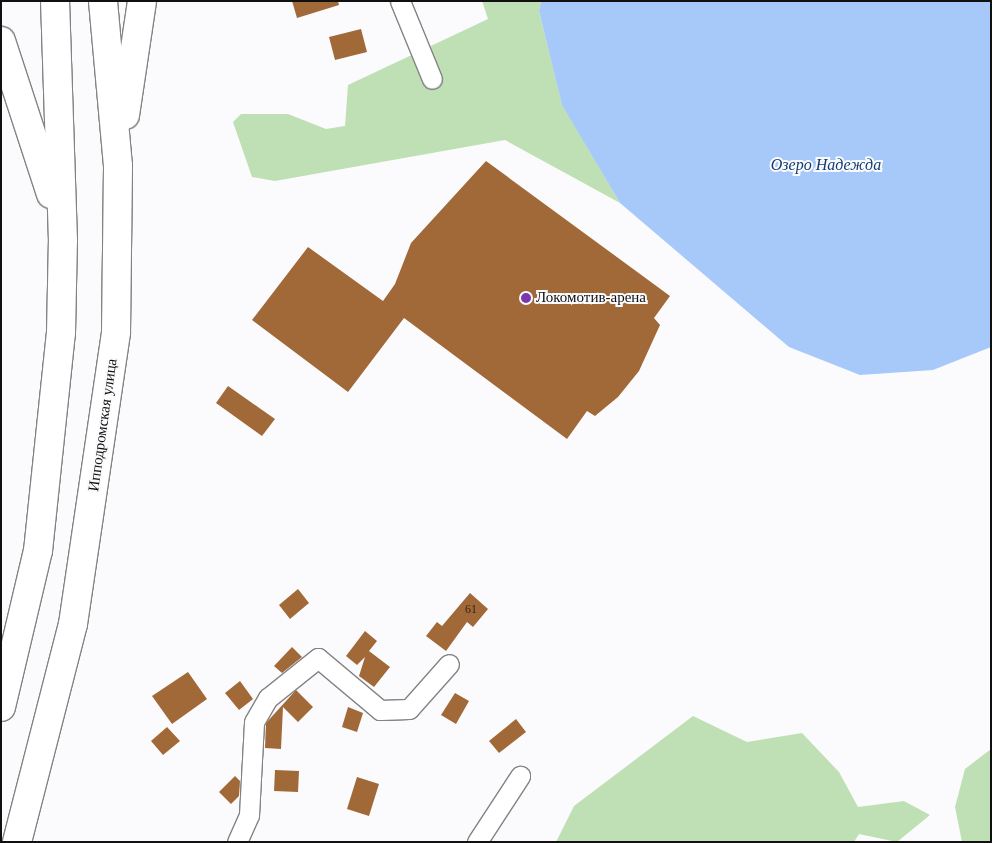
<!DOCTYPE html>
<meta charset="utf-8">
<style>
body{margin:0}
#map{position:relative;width:992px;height:843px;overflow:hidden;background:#fbfbfd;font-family:"Times New Roman",serif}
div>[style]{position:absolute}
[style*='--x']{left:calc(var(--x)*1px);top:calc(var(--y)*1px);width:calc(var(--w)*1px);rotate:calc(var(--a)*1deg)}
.green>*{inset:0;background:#bfe0b5}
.water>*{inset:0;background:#a6c9f9}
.building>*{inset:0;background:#a16937}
.roads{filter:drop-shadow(1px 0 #838384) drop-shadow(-1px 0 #838384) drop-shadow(0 1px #838384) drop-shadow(0 -1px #838384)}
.minor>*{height:19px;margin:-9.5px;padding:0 9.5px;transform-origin:9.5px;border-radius:9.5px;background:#fff}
.trunk>*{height:28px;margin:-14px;padding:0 14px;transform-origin:14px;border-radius:14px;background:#fff}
.dots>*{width:14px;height:14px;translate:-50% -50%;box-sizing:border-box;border:2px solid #fbfbfd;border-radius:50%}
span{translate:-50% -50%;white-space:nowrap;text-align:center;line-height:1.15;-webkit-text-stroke:4px #fbfbfd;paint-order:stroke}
.number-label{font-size:12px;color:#34261a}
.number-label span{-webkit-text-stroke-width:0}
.poi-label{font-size:15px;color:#101010}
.left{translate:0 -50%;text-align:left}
.street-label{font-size:15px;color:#101010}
.water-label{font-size:16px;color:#123c70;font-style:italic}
.frame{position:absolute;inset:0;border:2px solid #101010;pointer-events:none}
</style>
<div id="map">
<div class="green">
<div style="clip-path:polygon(482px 1px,541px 1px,539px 11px,562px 104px,620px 203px,505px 140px,275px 181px,252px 177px,233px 122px,241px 114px,288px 114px,326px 129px,345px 126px,348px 85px,488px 19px)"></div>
<div style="clip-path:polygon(693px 716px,747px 742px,802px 733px,839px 772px,858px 807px,904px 801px,930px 815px,897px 842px,859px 834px,854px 842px,556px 842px,574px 806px)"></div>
<div style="clip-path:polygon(991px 749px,991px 842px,962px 842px,955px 807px,965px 769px)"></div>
</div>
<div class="water">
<div style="clip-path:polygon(541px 1px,991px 1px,991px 347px,933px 370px,860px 375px,789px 347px,620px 203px,562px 105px,539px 11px)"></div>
</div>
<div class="building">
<div style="clip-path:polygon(292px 1px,338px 1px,339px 5px,297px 18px)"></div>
<div style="clip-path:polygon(361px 29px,367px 52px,335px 60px,329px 37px)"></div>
<div style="clip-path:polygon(486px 161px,670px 296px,654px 318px,660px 325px,639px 371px,618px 397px,595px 416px,587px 411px,567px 439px,404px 318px,348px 392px,252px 320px,308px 247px,383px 301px,395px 284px,411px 243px)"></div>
<div style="clip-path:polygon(228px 386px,275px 419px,262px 436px,216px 403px)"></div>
<div style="clip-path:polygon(298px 589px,309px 603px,290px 619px,279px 605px)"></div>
<div style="clip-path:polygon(470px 593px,488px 609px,473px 627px,467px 622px,446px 651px,426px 636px,437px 622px,442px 626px)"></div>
<div style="clip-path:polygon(365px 631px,377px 641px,369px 651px,390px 667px,374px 687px,359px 676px,365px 657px,357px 665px,346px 656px)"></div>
<div style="clip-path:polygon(292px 647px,302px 657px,282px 673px,274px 666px)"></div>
<div style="clip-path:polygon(188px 672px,207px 699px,172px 724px,152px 696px)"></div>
<div style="clip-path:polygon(240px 681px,253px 699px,239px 710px,225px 693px)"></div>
<div style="clip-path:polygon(296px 690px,313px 707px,298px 722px,283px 707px,281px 749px,265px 748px,266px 723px)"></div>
<div style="clip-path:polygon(455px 693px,469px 701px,456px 724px,441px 715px)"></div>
<div style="clip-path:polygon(348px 707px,363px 713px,357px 732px,342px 727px)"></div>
<div style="clip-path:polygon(516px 719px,526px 732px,499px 753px,489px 741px)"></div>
<div style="clip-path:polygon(167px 727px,180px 741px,163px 755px,151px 741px)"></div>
<div style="clip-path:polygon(275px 770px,299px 771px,298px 792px,274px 791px)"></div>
<div style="clip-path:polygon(235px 776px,240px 781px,239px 796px,231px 804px,219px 792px)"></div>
<div style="clip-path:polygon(357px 777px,379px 784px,369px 816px,347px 809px)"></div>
</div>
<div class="roads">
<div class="minor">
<div style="--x:400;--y:1;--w:84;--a:67.7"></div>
<div style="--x:237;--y:842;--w:30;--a:-66"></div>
<div style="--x:249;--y:815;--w:93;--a:-86.9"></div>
<div style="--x:254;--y:722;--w:28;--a:-60"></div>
<div style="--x:268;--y:698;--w:64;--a:-38.7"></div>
<div style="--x:318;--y:658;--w:81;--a:40"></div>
<div style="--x:380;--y:710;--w:29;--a:-2"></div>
<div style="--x:409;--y:709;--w:60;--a:-48.4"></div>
<div style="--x:477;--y:842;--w:79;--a:-56.9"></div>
</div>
<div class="trunk">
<div style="--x:1;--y:41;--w:161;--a:71.9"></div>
<div style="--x:125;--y:115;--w:115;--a:-81.5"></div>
<div style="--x:1;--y:707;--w:160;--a:-76.7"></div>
<div style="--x:38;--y:551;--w:219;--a:-84"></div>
<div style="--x:61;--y:333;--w:92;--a:-88.8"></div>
<div style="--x:63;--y:241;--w:240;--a:-91.9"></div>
<div style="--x:17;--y:842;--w:225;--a:-75.6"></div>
<div style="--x:73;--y:624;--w:295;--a:-81.6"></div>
<div style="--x:116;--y:332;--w:166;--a:-89.3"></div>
<div style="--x:118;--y:166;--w:166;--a:-95.2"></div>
</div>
</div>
<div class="dots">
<div style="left:526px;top:298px;background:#7a37ab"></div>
</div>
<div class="number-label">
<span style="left:471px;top:610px">61</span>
</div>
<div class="poi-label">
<span class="left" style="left:536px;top:298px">Локомотив-арена</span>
</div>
<div class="street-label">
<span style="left:103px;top:425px;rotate:-82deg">Ипподромская улица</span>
</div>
<div class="water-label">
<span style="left:826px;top:165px">Озеро Надежда</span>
</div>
<div class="frame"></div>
</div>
